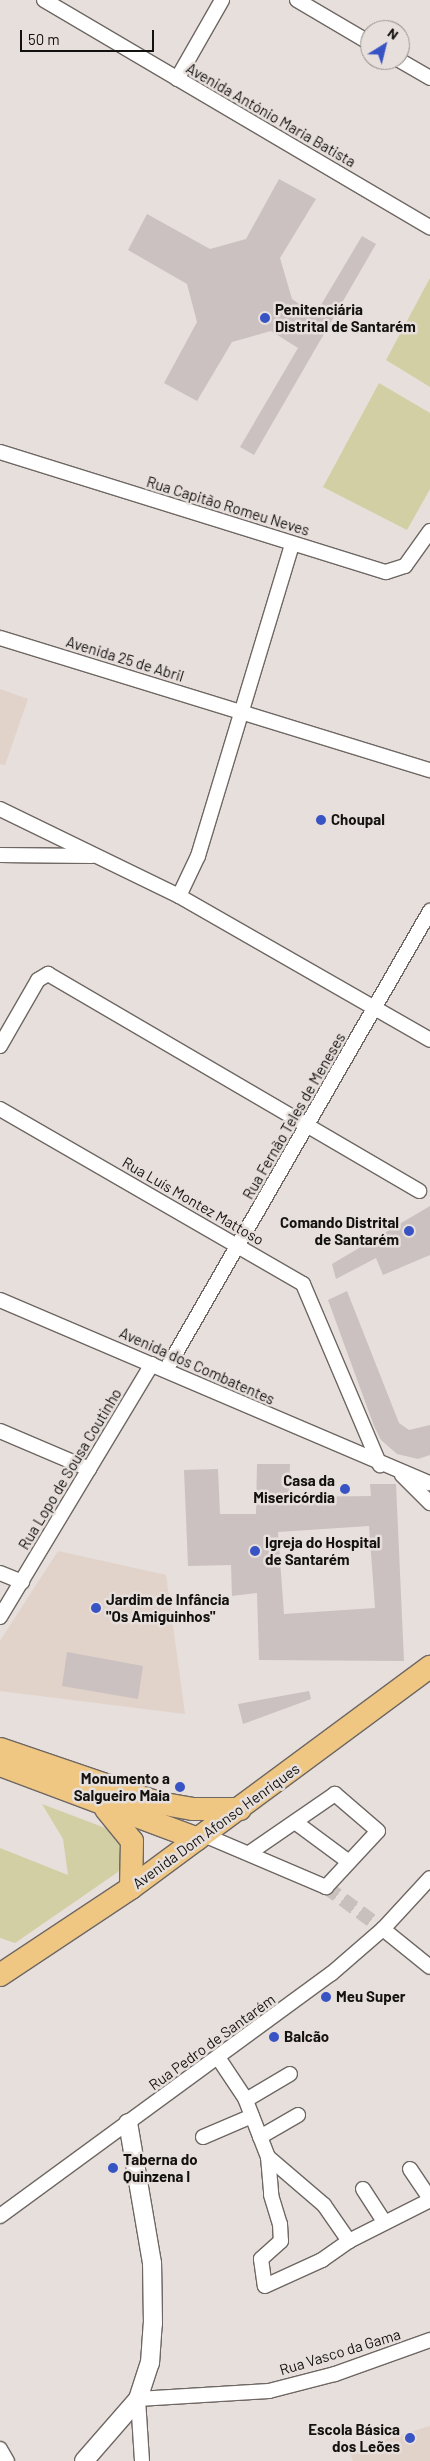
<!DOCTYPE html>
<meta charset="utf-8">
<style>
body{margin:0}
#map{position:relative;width:430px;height:2461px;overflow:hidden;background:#e7dfdb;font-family:Barlow,sans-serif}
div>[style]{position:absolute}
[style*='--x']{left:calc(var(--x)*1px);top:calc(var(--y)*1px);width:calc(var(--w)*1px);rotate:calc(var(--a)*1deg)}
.built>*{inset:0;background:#e1d2ca}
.green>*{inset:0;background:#d2cfa5}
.building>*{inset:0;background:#cbc1c1}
.minor-tunnel>*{height:14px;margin-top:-7px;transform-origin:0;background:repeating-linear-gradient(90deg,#c7c0bd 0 14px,transparent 0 21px)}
.roads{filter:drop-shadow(1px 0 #6e6763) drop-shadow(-1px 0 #6e6763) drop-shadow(0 1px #6e6763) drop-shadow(0 -1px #6e6763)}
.minor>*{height:14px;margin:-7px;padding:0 7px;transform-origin:7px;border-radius:7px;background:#fff}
.tertiary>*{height:18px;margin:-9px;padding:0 9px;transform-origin:9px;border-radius:9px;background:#fff}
.primary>*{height:22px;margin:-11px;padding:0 11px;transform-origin:11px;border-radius:11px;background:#efc783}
.dots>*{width:14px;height:14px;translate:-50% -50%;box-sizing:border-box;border:2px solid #e7dfdb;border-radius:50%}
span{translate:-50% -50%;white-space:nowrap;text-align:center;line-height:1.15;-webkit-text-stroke:5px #e7dfdb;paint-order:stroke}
.street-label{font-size:15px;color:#141210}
.poi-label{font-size:15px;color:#141210;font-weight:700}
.left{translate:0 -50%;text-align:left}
.right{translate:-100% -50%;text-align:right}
.north{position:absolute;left:360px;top:20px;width:50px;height:50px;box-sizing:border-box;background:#e7dfdb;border:1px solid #938d8a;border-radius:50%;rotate:36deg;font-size:14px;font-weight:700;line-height:20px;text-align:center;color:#141210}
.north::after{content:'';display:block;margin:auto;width:18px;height:22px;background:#3853c4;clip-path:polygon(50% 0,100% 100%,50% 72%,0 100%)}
.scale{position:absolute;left:20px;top:30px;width:134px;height:22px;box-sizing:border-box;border:2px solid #141210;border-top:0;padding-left:6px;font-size:15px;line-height:18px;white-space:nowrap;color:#141210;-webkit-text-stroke:4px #e7dfdb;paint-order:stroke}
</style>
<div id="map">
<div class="built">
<div style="clip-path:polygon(0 689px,28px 699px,5px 765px,0 764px)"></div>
<div style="clip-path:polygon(58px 1551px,166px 1575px,185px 1714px,0 1691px,0 1641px)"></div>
<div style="clip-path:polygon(430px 2426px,430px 2461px,353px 2461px,349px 2451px)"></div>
</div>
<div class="green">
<div style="clip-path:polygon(430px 278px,430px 387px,386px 360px)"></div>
<div style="clip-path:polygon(379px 383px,430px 413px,430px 489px,407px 530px,323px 487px)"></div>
<div style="clip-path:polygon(42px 1804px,108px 1829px,121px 1842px,124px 1860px,118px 1872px,15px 1943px,0 1938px,0 1848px,68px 1875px,63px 1839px)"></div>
</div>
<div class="building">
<div style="clip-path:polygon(279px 179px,316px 199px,280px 258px,292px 299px,315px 315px,362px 236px,376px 244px,254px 455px,240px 447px,298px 348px,271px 331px,232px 342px,197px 401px,164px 383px,197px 322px,187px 284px,128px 250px,147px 214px,210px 249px,246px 239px)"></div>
<div style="clip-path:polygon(430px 1206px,430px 1255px,383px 1275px,376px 1258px,336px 1279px,332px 1264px)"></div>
<div style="clip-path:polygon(347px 1291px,399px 1423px,409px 1430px,430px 1425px,430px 1455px,418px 1459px,397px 1454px,381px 1440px,374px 1426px,328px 1300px)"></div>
<div style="clip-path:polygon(evenodd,257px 1464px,290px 1464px,289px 1497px,371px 1496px,370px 1484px,396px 1484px,404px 1661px,259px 1660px,257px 1593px,232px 1596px,231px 1565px,188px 1566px,184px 1470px,218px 1469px,220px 1514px,256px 1514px,257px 1464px,369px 1526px,375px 1608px,284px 1614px,278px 1532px,369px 1526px)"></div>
<div style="clip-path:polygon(67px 1652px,143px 1666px,138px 1699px,62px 1686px)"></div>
<div style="clip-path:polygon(309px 1691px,311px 1699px,243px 1724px,238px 1704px)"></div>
</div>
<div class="minor-tunnel">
<div style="--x:326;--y:1887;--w:71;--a:36.4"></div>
</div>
<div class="roads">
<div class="minor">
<div style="--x:44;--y:0;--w:448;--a:30.5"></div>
<div style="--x:297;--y:0;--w:85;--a:30.5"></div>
<div style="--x:399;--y:60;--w:36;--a:30"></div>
<div style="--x:177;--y:79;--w:91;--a:-60.3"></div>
<div style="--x:0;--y:452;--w:404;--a:17.3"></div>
<div style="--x:386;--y:572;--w:20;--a:-18"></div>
<div style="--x:405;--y:566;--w:43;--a:-54.5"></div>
<div style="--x:0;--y:638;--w:450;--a:17.1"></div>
<div style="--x:0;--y:809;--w:199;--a:25.9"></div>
<div style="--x:179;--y:896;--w:289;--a:29.8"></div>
<div style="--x:0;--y:855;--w:92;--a:0.6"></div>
<div style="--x:179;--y:896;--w:44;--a:-64.6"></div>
<div style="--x:198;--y:856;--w:326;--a:-73.2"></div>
<div style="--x:0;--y:1046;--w:76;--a:-60.1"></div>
<div style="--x:38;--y:980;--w:12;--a:-31"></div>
<div style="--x:48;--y:974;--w:430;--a:30.3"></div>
<div style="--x:0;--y:1109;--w:350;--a:30"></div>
<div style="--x:303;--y:1284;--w:197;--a:67"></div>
<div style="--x:0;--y:1300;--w:467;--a:23.1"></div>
<div style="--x:166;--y:1370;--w:530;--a:-60.09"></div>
<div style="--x:0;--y:1431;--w:97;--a:23.1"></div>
<div style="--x:402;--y:1475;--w:40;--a:45"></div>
<div style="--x:0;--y:1573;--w:24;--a:22"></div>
<div style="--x:0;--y:1617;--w:295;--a:-59"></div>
<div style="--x:295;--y:1822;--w:67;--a:36.5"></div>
<div style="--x:204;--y:1835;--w:133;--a:23.1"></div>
<div style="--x:326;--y:1887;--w:76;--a:-47.1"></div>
<div style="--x:378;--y:1831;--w:57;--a:-139.3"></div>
<div style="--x:335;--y:1794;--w:104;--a:145.5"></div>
<div style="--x:383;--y:1929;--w:60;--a:39"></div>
<div style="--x:219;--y:2059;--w:47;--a:56.3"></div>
<div style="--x:245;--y:2098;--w:63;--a:68.7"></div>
<div style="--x:268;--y:2157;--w:74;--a:40.6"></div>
<div style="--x:324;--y:2205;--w:44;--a:55.2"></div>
<div style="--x:349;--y:2241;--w:91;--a:-26.8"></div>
<div style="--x:246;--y:2100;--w:51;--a:-30.6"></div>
<div style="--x:203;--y:2137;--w:53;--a:-23.2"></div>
<div style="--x:260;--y:2137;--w:44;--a:-30.1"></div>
<div style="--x:268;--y:2157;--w:38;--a:85"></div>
<div style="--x:271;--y:2195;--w:30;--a:73"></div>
<div style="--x:280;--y:2224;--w:17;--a:87"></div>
<div style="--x:281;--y:2241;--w:27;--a:138"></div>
<div style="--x:261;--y:2259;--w:27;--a:82"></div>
<div style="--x:265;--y:2286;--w:63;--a:-24.5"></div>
<div style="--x:322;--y:2260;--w:33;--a:-35"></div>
<div style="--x:410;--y:2169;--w:36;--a:56"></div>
<div style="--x:363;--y:2189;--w:40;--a:57.1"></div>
<div style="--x:0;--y:2216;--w:410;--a:-36.2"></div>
<div style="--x:331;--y:1974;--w:69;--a:-40.9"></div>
<div style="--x:383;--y:1929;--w:69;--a:-47.3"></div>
<div style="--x:0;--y:2449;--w:14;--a:60"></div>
<div style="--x:142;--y:2461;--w:62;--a:-93.7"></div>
<div style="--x:138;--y:2399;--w:131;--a:-3.5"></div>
<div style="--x:269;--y:2391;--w:68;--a:-14.4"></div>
<div style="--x:335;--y:2374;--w:101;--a:-19.7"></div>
</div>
<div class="tertiary">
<div style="--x:84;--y:2461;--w:82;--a:-48.9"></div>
<div style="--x:138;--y:2399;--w:38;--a:-72"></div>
<div style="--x:150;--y:2363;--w:39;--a:-86"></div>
<div style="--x:153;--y:2324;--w:61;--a:-90.9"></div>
<div style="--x:152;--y:2263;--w:142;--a:-99.7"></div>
</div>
<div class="primary">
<div style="--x:0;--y:1749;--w:168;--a:18.8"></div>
<div style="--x:159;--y:1803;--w:35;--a:10"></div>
<div style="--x:193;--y:1809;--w:47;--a:0"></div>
<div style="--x:0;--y:1765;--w:211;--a:20.5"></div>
<div style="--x:106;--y:1809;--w:41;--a:50.9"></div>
<div style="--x:132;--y:1841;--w:47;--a:91.2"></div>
<div style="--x:0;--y:1975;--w:157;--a:-33.6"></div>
<div style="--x:131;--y:1888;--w:372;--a:-36.5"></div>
</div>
</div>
<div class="dots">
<div style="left:265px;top:318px;background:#3853c4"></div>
<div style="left:321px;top:820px;background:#3853c4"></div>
<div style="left:409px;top:1231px;background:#3853c4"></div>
<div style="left:345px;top:1489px;background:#3853c4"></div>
<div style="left:255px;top:1551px;background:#3853c4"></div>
<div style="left:96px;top:1608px;background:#3853c4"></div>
<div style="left:180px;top:1787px;background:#3853c4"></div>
<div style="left:326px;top:1997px;background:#3853c4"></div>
<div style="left:274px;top:2037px;background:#3853c4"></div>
<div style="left:113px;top:2168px;background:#3853c4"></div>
<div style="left:410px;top:2438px;background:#3853c4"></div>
</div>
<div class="street-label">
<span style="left:271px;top:115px;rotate:30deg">Avenida António Maria Batista</span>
<span style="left:228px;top:506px;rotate:17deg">Rua Capitão Romeu Neves</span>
<span style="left:125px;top:659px;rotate:17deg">Avenida 25 de Abril</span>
<span style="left:294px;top:1116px;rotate:-60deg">Rua Fernão Teles de Meneses</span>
<span style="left:193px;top:1201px;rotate:30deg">Rua Luís Montez Mattoso</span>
<span style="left:197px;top:1366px;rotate:24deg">Avenida dos Combatentes</span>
<span style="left:70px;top:1469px;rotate:-59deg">Rua Lopo de Sousa Coutinho</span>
<span style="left:216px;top:1826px;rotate:-36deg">Avenida Dom Afonso Henriques</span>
<span style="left:212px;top:2042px;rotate:-36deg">Rua Pedro de Santarém</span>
<span style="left:340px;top:2352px;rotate:-17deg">Rua Vasco da Gama</span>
</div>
<div class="poi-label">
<span class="left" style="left:275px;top:318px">Penitenciária<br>Distrital de Santarém</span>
<span class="left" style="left:331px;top:820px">Choupal</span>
<span class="right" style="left:399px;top:1231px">Comando Distrital<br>de Santarém</span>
<span class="right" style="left:335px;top:1489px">Casa da<br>Misericórdia</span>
<span class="left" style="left:265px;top:1551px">Igreja do Hospital<br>de Santarém</span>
<span class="left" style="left:106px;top:1608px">Jardim de Infância<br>"Os Amiguinhos"</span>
<span class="right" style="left:170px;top:1787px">Monumento a<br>Salgueiro Maia</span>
<span class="left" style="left:336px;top:1997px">Meu Super</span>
<span class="left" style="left:284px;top:2037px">Balcão</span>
<span class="left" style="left:123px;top:2168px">Taberna do<br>Quinzena I</span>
<span class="right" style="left:400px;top:2438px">Escola Básica<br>dos Leões</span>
</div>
<div class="north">N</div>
<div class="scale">50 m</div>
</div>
